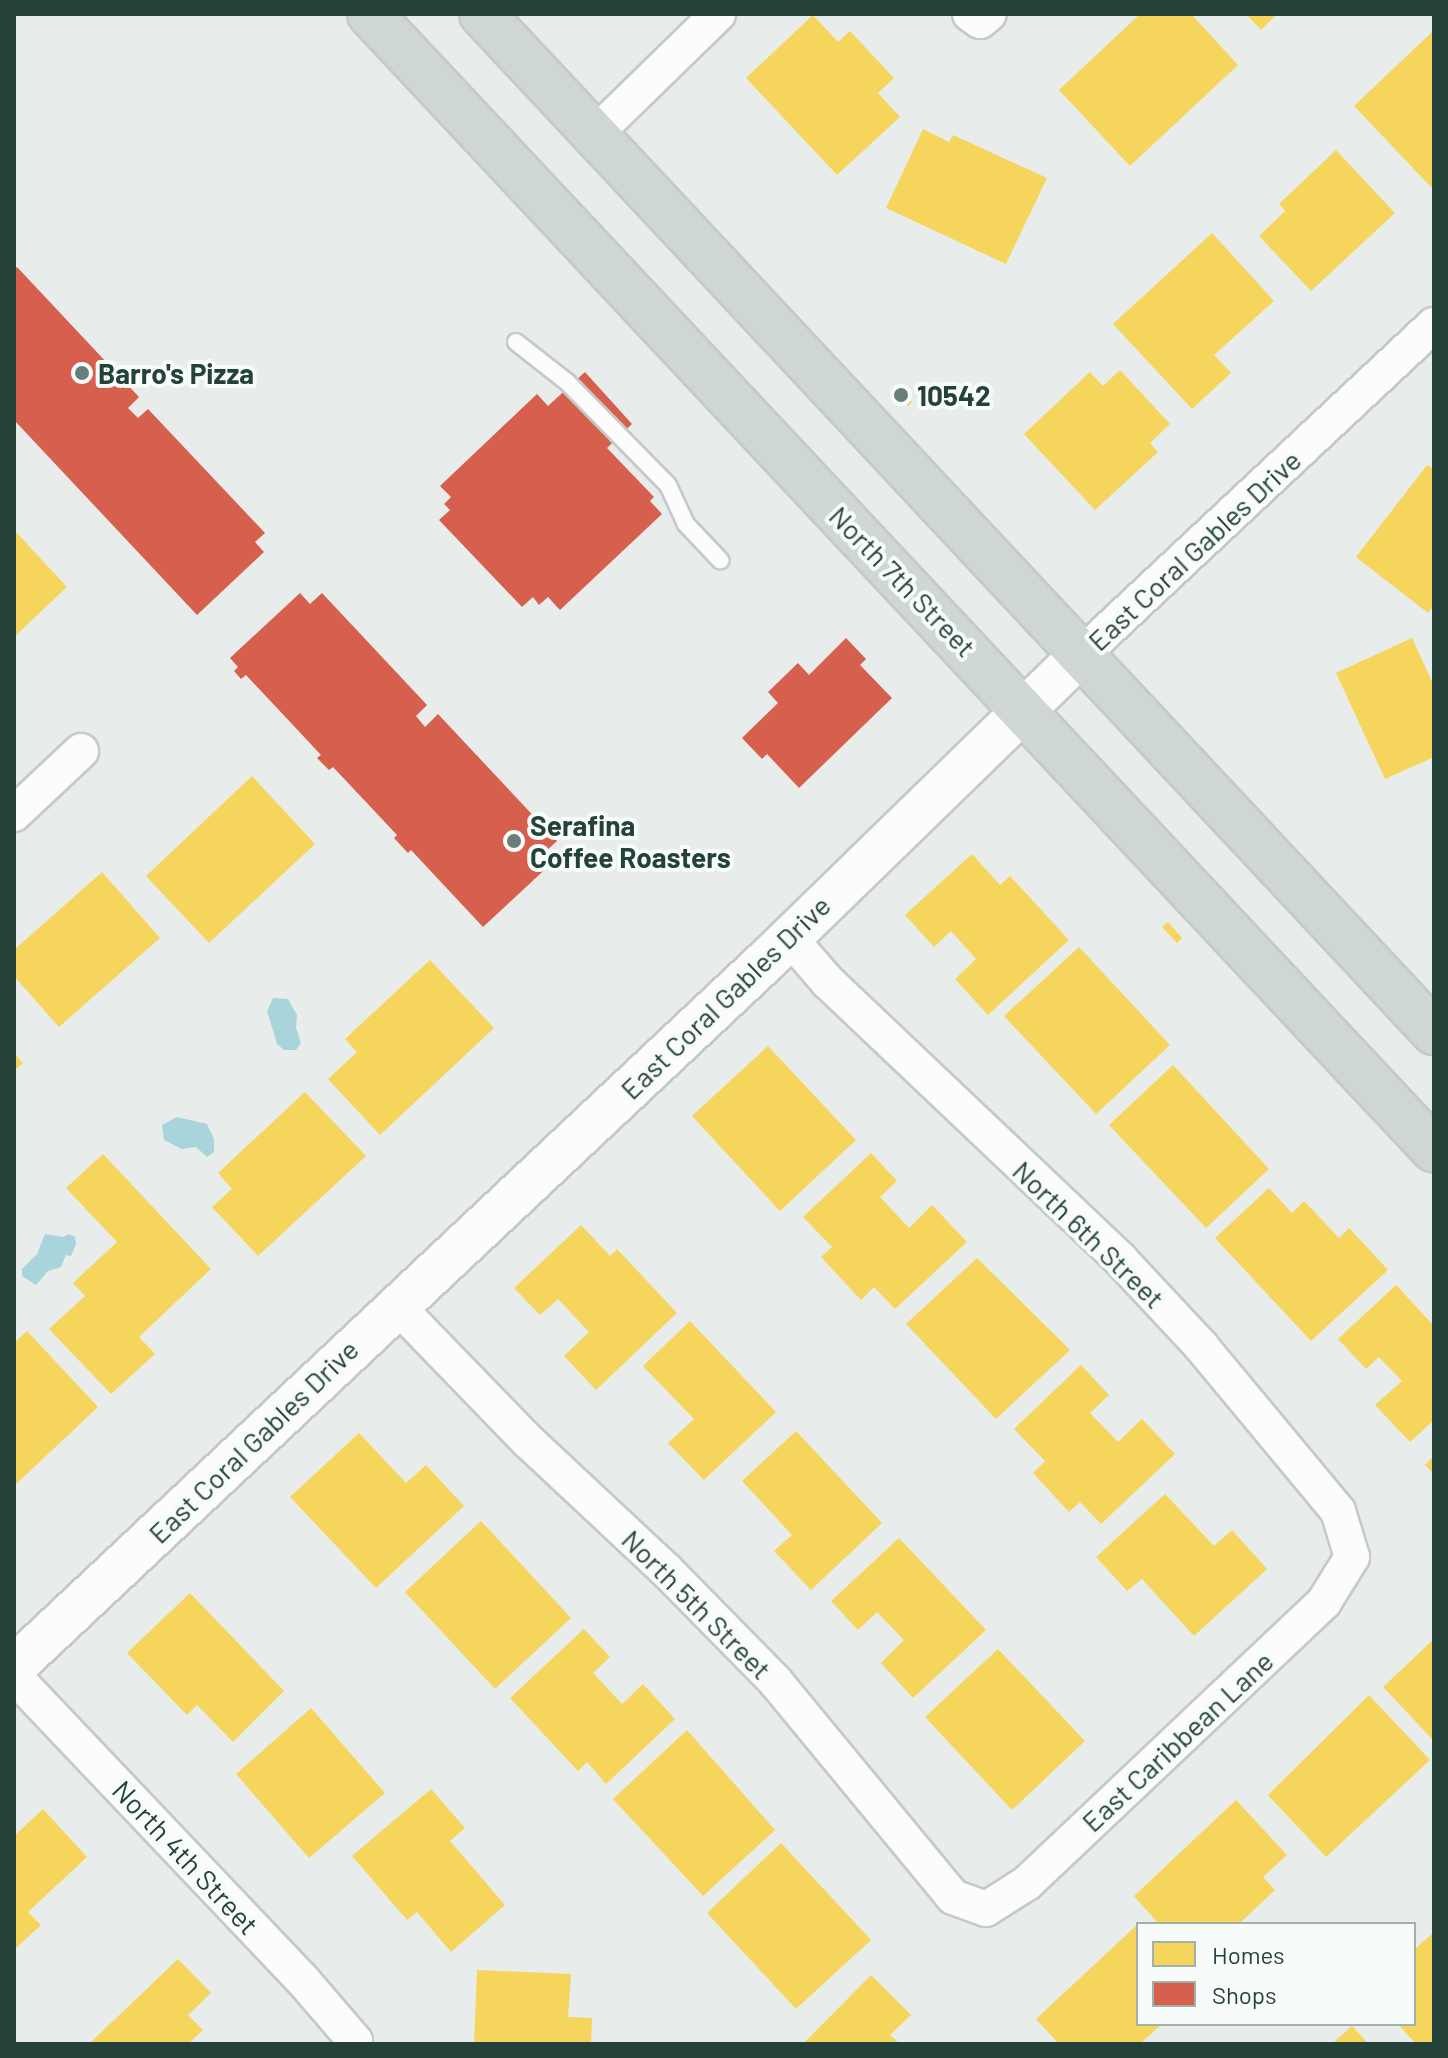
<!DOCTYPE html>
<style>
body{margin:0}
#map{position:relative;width:1448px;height:2058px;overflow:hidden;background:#e8edeb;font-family:Barlow,sans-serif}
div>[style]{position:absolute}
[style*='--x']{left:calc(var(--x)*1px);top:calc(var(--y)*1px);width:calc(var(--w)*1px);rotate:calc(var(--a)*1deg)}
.water>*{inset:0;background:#a9d4db}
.homes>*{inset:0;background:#f6d55c}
.shops>*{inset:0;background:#d6604d}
.roads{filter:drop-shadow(2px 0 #c5cac8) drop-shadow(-2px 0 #c5cac8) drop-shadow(0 2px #c5cac8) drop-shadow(0 -2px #c5cac8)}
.service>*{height:16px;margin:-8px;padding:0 8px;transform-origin:8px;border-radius:8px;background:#fcfcfc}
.minor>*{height:34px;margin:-17px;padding:0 17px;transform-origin:17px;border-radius:17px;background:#fcfcfc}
.tertiary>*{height:42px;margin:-21px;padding:0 21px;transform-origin:21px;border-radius:21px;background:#fcfcfc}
.primary>*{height:44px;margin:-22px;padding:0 22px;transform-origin:22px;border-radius:22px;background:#cfd7d5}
.dots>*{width:22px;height:22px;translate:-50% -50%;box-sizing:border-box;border:4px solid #f7fbf9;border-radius:50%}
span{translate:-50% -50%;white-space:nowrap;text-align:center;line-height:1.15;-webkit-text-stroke:8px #f7fbf9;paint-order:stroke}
.poi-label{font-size:28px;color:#24423a;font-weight:700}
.left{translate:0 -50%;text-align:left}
.street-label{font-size:28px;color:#24423a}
.frame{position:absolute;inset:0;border:16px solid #24423a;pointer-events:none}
.legend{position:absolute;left:1136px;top:1922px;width:280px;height:104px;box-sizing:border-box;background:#f7fbf9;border:2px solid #a3b1ad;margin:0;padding:10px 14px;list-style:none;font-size:24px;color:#24423a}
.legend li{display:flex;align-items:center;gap:16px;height:40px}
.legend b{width:40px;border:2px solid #a3b1ad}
</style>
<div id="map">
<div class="water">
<div style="clip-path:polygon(273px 998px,288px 999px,297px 1015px,296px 1028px,301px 1043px,296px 1050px,284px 1050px,277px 1044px,267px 1011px)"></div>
<div style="clip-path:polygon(177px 1117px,207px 1124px,214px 1139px,214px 1152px,207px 1157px,196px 1147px,182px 1149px,164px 1140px,162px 1125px)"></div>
<div style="clip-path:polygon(45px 1234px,63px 1237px,69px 1234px,75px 1237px,76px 1244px,71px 1256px,66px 1255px,61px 1267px,48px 1271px,36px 1285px,22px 1276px,22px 1269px,37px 1254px)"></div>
</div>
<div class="homes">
<div style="clip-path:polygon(1140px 14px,1191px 14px,1238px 65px,1130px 166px,1059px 90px)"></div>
<div style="clip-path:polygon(1246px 14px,1277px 14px,1261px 30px)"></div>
<div style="clip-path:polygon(813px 15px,838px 42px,850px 31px,894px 78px,878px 93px,900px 117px,837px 175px,746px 78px)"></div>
<div style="clip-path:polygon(1434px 30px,1434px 183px,1431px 187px,1354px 106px)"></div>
<div style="clip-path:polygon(923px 129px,949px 142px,953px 135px,1047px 178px,1006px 264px,886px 208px)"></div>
<div style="clip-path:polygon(1336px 150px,1395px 213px,1311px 291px,1259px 236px,1285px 211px,1279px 204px)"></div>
<div style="clip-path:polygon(1212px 233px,1274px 301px,1214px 355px,1231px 373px,1192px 409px,1113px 324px)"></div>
<div style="clip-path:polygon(1120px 370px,1170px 424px,1150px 443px,1158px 452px,1095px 510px,1024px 434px,1090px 372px,1103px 386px)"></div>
<div style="clip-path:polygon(899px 387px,912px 402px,908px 406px,894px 392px)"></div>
<div style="clip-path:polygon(1427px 465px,1434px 470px,1434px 605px,1428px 613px,1356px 557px)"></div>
<div style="clip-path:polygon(14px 530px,67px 587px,14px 637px)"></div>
<div style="clip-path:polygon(1412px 638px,1434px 686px,1434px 757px,1385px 779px,1336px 673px)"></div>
<div style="clip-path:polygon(252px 776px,315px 844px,209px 943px,146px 876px)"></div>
<div style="clip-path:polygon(972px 854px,1000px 885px,1010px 876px,1069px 940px,988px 1015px,955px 979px,976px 959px,951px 931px,934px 947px,905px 915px)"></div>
<div style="clip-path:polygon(102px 872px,160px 938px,59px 1027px,14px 976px,14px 950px)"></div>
<div style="clip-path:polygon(1168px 922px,1182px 938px,1177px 943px,1162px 927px)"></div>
<div style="clip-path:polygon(1079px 947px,1170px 1045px,1096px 1114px,1004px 1016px)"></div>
<div style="clip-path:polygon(430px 960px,494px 1028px,380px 1135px,328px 1079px,357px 1052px,345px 1039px)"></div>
<div style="clip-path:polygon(768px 1046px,856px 1140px,780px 1211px,692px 1116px)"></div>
<div style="clip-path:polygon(14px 1053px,23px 1063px,14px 1071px)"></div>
<div style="clip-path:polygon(1173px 1065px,1269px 1169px,1206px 1228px,1109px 1125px)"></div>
<div style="clip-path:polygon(305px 1092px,366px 1156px,258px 1256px,212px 1207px,232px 1189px,218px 1173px)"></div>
<div style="clip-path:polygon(871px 1153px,897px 1181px,880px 1197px,909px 1228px,932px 1205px,967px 1242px,895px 1309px,874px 1287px,861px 1300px,821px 1257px,832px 1247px,803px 1217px)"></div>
<div style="clip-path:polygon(103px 1154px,211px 1269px,139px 1337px,155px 1354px,111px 1394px,49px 1329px,85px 1296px,73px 1283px,117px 1242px,66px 1188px)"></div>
<div style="clip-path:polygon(1269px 1188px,1292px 1213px,1304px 1201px,1339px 1238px,1349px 1228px,1388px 1270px,1311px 1341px,1215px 1238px)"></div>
<div style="clip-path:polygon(581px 1225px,610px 1256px,617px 1249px,677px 1313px,596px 1390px,564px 1356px,589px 1332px,558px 1299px,540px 1315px,514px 1288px)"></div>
<div style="clip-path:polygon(977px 1258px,1070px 1350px,996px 1419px,906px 1324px)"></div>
<div style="clip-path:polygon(1396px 1285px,1434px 1326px,1434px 1420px,1410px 1442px,1375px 1405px,1402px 1381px,1379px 1357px,1366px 1369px,1338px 1339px)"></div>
<div style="clip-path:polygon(690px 1321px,776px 1412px,704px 1480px,668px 1443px,694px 1419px,643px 1366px)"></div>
<div style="clip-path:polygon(27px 1331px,98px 1407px,14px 1486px,14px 1343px)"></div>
<div style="clip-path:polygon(1081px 1365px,1109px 1395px,1090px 1413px,1118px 1442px,1142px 1419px,1175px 1454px,1101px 1524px,1080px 1502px,1069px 1512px,1033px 1473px,1045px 1461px,1014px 1429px)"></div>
<div style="clip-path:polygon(796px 1431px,882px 1523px,811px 1590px,774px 1551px,792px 1535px,742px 1481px)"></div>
<div style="clip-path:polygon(359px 1433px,406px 1483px,426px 1465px,464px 1506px,376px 1588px,290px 1497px)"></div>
<div style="clip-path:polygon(1434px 1456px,1434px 1474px,1425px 1465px)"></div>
<div style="clip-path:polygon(1165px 1494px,1214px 1546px,1232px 1530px,1267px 1569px,1194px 1636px,1142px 1579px,1127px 1591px,1096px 1557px)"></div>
<div style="clip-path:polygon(481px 1521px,571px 1618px,495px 1689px,405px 1592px)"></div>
<div style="clip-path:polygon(899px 1538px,986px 1630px,913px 1698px,881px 1663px,904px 1640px,877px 1612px,858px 1630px,831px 1601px)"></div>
<div style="clip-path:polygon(190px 1593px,284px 1691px,233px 1742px,197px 1705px,187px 1715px,127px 1653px)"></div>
<div style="clip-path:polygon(584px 1629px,610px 1657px,593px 1673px,622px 1704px,643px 1684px,675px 1719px,606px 1784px,587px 1762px,578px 1771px,510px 1698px)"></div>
<div style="clip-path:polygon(1434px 1639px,1434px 1741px,1383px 1687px)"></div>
<div style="clip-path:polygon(998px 1649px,1085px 1741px,1012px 1810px,925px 1717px)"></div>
<div style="clip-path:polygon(1369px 1695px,1430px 1760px,1326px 1857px,1268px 1795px)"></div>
<div style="clip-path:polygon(311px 1708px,385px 1793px,309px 1858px,236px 1774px)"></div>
<div style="clip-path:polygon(687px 1730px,775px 1830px,703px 1896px,613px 1799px)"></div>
<div style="clip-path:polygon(431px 1789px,465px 1828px,450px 1841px,505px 1905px,451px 1952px,417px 1912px,407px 1920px,352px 1856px)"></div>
<div style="clip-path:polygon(1236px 1800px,1287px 1855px,1263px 1877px,1275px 1890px,1239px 1924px,1159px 1924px,1134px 1896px)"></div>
<div style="clip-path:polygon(43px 1809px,87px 1857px,28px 1912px,41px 1925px,14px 1950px,14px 1836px)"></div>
<div style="clip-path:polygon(781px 1843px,871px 1940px,796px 2009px,707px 1913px)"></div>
<div style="clip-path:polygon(1138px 1924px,1138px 2024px,1162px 2024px,1140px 2044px,1059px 2044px,1036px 2019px)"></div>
<div style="clip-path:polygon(1434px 1932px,1434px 2044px,1416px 2044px,1398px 2024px,1414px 2024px,1414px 1950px)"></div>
<div style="clip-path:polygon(178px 1959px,211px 1993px,188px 2015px,203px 2030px,188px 2044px,89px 2044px)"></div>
<div style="clip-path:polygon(477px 1970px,571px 1974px,568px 2017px,592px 2018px,591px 2044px,474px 2044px)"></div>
<div style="clip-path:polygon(871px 1975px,911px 2015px,890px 2035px,900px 2044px,803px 2044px)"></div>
<div style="clip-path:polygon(1352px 2026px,1369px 2044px,1332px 2044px)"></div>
</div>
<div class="shops">
<div style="clip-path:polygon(17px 267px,139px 397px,128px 408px,138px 418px,148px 409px,265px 533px,255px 542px,264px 552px,197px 615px,14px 420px,14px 270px)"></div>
<div style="clip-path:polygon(585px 372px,632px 424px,607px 448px,654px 497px,650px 501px,662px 514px,560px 610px,548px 597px,539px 605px,533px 597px,522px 607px,439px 520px,450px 510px,444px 504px,451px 497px,440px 486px,537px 394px,548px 406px)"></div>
<div style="clip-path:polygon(300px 593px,310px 604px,322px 593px,427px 705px,416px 716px,425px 727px,438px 714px,557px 841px,544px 853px,553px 862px,483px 927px,411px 850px,408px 853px,394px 838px,397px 835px,333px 767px,329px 770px,317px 758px,321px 755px,246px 675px,241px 679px,234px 671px,238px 667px,230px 658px)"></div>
<div style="clip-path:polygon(846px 638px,866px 659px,860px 665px,892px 698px,799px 788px,767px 754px,762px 759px,742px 738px,778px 703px,768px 692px,798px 663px,809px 675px)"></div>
</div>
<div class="roads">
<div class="service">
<div style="--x:516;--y:342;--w:65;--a:38.1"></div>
<div style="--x:567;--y:382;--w:144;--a:45.6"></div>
<div style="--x:668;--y:485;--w:43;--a:65.2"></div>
<div style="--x:686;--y:524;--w:50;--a:46.6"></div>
</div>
<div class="minor">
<div style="--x:970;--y:14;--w:12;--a:35"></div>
<div style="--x:980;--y:21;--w:11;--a:-38"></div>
<div style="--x:595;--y:134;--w:172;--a:-44.3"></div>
<div style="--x:1081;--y:655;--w:483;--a:-43.1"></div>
<div style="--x:14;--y:814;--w:92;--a:-43.2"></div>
<div style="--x:396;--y:1305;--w:190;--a:45.9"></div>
<div style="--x:528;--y:1441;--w:189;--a:43.1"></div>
<div style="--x:666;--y:1570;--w:156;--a:45.5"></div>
<div style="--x:775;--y:1681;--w:280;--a:50.5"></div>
<div style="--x:953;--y:1897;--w:35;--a:20"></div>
<div style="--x:986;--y:1909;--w:49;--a:-32.4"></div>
<div style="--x:1027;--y:1883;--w:409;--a:-43.4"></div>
<div style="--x:1324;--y:1602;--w:53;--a:-58.1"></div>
<div style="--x:1352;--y:1557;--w:48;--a:-106.9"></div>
<div style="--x:1338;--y:1511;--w:213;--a:-129.7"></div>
<div style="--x:1202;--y:1347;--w:120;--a:-133"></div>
<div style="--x:1120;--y:1259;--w:402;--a:-136.5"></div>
<div style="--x:828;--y:982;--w:60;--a:-130.9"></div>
<div style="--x:14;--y:1676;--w:417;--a:46.5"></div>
<div style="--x:301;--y:1978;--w:83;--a:49.4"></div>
<div style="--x:355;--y:2041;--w:4;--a:124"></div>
</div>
<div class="tertiary">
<div style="--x:14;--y:1667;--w:1034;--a:-43.2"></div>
<div style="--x:768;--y:959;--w:436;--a:-44.2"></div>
</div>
<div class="primary">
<div style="--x:370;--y:14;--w:1556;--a:46.87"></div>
<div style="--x:482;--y:14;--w:1394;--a:46.92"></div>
</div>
</div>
<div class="dots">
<div style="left:82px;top:373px;background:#697e78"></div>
<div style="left:901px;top:395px;background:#697e78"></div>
<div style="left:514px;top:841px;background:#697e78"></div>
</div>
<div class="poi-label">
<span class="left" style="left:98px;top:373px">Barro's Pizza</span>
<span class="left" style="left:917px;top:395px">10542</span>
<span class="left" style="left:530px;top:841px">Serafina<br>Coffee Roasters</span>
</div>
<div class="street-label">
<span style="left:1194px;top:550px;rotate:-43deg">East Coral Gables Drive</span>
<span style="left:903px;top:581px;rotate:46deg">North 7th Street</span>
<span style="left:725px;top:997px;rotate:-44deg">East Coral Gables Drive</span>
<span style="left:1089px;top:1234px;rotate:44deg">North 6th Street</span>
<span style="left:253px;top:1441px;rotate:-44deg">East Coral Gables Drive</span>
<span style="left:697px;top:1604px;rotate:45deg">North 5th Street</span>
<span style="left:1177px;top:1741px;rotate:-43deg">East Caribbean Lane</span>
<span style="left:186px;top:1857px;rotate:47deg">North 4th Street</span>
</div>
<div class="frame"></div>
<ul class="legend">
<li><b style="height:22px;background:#f6d55c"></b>Homes</li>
<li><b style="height:22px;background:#d6604d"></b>Shops</li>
</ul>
</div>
